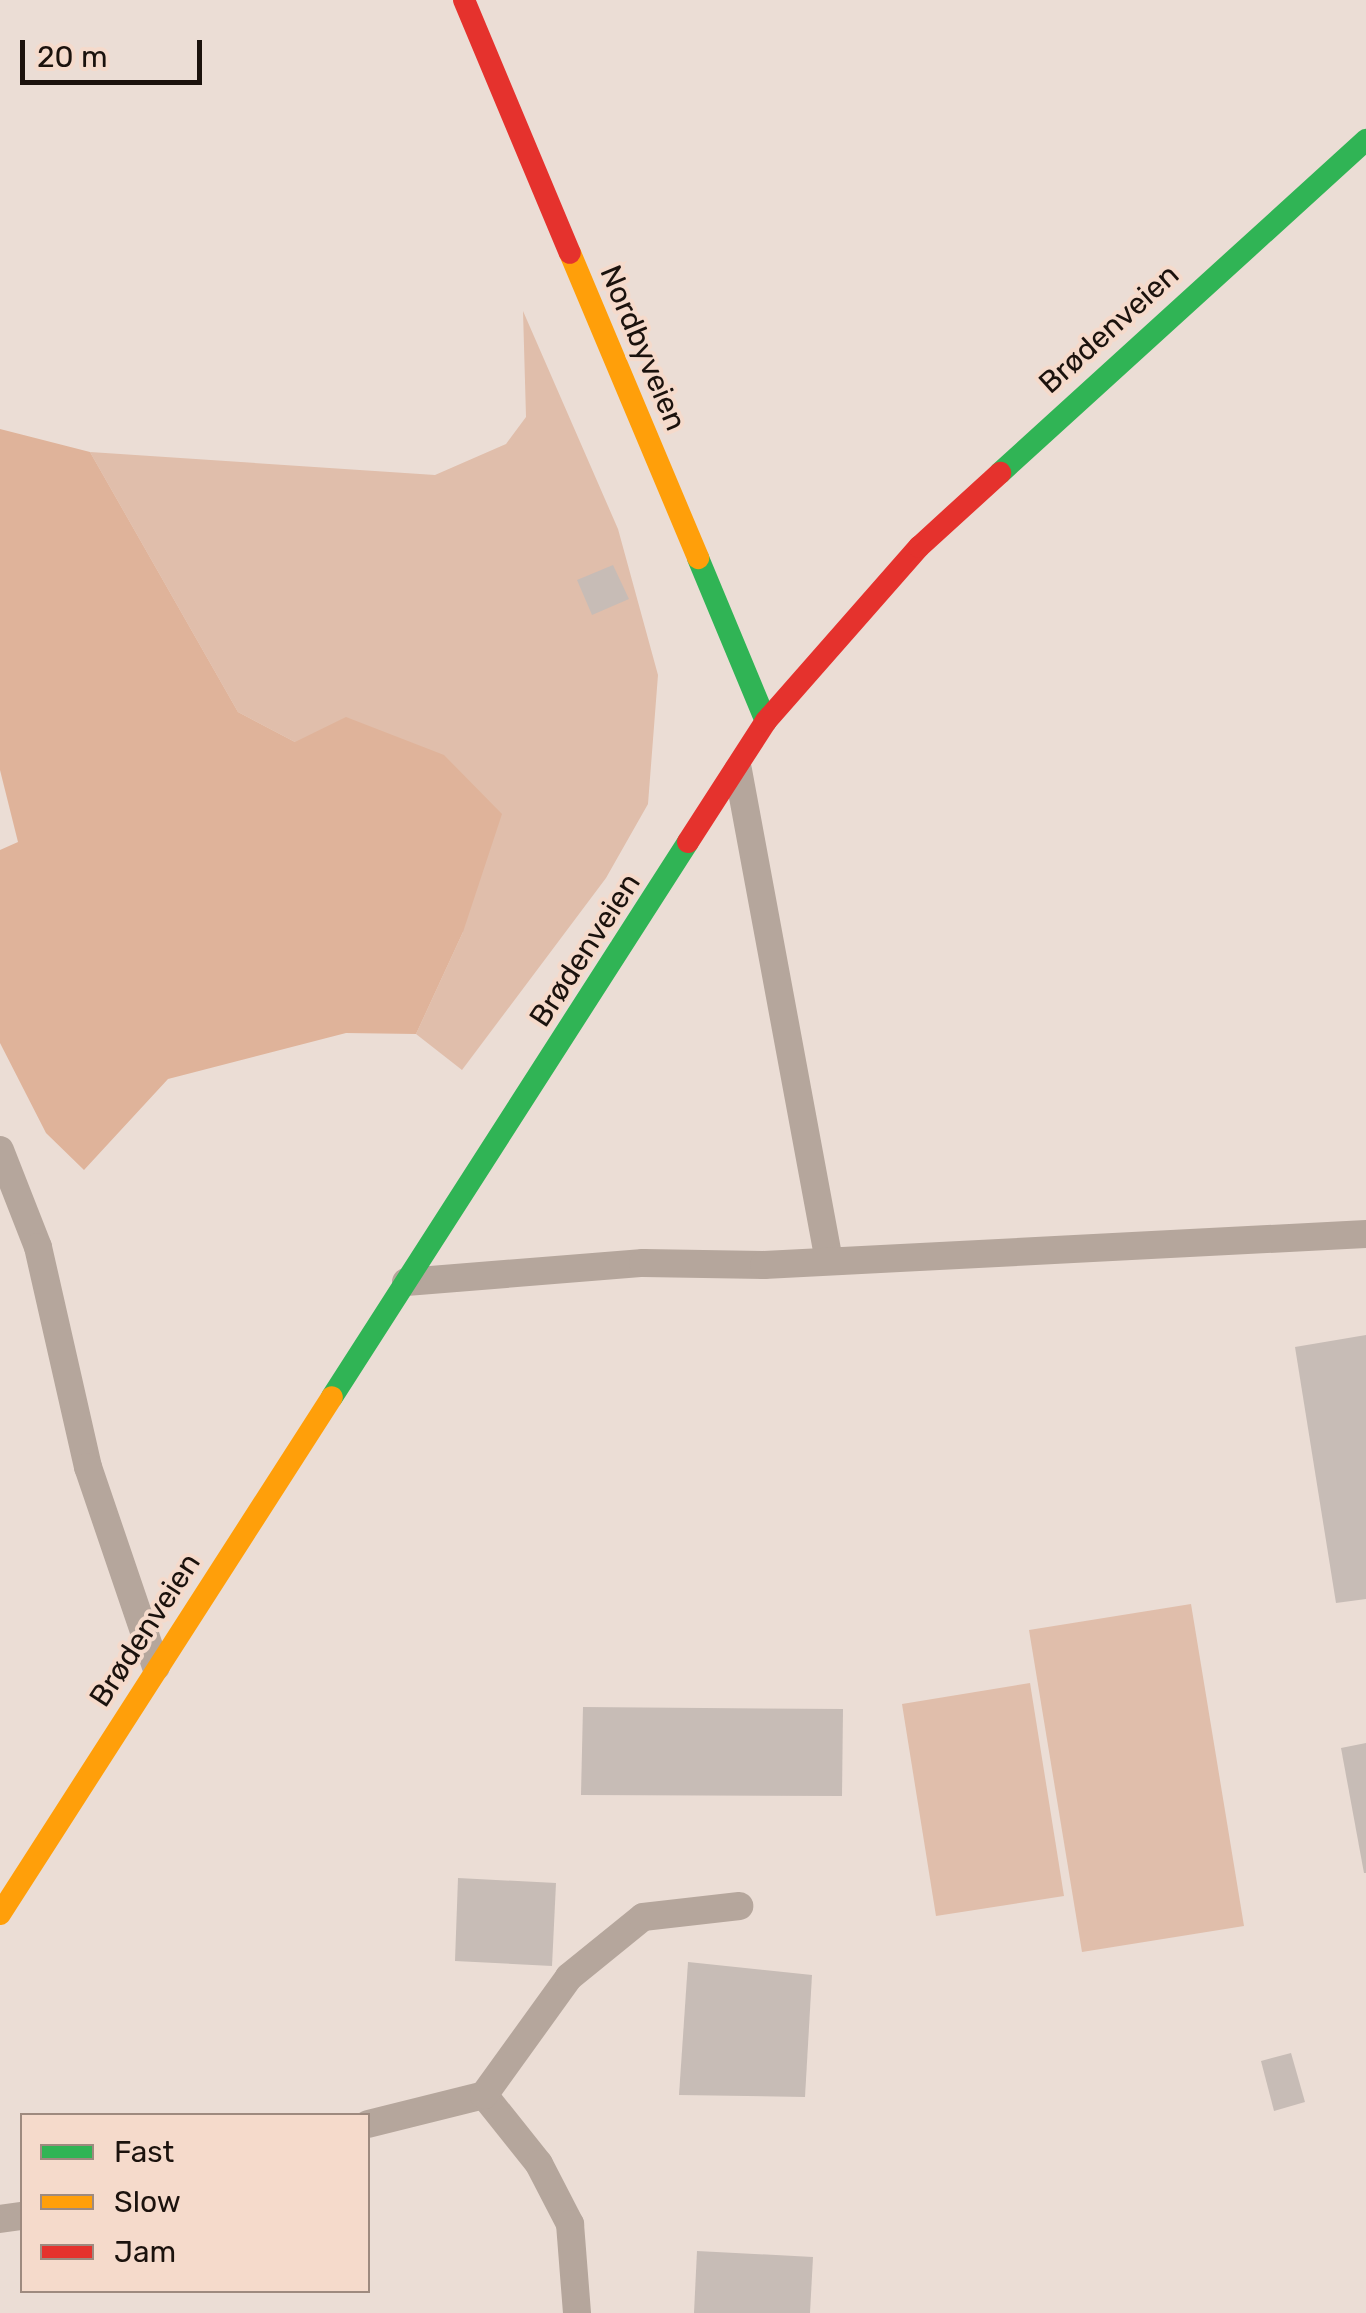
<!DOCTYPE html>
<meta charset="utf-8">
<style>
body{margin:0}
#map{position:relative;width:1366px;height:2313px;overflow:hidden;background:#ebddd5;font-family:Rubik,sans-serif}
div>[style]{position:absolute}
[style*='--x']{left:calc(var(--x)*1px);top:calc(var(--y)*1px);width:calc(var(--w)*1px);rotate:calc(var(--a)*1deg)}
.green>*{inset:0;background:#e0beab}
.forest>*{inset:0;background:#dfb39a}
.building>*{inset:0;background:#c7bcb6}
.lane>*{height:28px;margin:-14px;padding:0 14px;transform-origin:14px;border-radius:14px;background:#b5a69c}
.fast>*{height:22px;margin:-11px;padding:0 11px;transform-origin:11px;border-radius:11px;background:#30b455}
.slow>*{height:22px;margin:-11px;padding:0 11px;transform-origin:11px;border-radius:11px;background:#ff9f0a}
.jam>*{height:22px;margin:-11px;padding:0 11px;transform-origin:11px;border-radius:11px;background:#e5322d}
span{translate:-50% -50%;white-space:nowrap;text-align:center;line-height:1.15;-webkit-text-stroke:8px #f5dacb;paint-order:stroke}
.street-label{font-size:30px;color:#1b120d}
.legend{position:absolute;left:20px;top:2113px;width:350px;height:180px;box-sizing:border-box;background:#f5dacb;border:2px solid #9e8a7f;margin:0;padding:12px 18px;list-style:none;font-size:30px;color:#1b120d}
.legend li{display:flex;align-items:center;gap:20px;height:50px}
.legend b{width:50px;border:2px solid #9e8a7f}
.scale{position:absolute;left:20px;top:40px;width:182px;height:45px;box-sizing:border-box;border:5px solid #1b120d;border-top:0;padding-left:12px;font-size:30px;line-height:35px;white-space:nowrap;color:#1b120d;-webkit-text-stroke:8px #f5dacb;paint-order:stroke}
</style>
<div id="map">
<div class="green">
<div style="clip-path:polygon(523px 311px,618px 529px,658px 675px,648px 804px,606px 878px,462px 1070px,416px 1034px,463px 932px,295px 742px,238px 712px,90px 452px,435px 475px,506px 444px,526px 417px)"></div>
<div style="clip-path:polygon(1191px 1604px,1244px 1926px,1082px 1952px,1029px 1630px)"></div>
<div style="clip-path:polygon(1030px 1683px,1064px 1896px,936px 1916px,902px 1704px)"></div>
</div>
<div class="forest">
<div style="clip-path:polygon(0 429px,90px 452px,238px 712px,295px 742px,346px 717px,444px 755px,502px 814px,463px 932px,416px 1034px,346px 1033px,168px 1079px,84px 1170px,46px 1133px,0 1043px,0 850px,18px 842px,0 770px)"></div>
</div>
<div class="building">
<div style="clip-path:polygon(613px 565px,629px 599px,592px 615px,577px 580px)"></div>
<div style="clip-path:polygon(1366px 1335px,1366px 1599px,1336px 1603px,1295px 1347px)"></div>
<div style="clip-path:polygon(583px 1707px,843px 1709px,842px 1796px,581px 1795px)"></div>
<div style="clip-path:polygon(1366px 1743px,1366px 1873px,1364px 1873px,1341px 1748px)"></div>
<div style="clip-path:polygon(458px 1878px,556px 1883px,552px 1966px,455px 1961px)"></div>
<div style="clip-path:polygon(688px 1962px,812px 1975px,805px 2097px,679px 2095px)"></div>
<div style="clip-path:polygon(1291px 2053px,1305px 2102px,1274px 2111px,1261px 2061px)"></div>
<div style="clip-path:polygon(697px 2251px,813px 2257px,810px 2313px,694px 2313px)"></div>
</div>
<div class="lane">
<div style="--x:738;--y:770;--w:498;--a:79.5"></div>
<div style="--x:0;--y:1150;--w:104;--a:68.6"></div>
<div style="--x:38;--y:1247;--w:226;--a:77.2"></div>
<div style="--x:88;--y:1467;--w:211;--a:71.2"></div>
<div style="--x:406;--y:1282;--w:238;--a:-4.6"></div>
<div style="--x:643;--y:1263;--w:121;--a:0.9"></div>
<div style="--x:764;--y:1265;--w:603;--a:-2.95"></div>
<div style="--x:484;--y:2095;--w:88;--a:51.4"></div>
<div style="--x:539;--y:2164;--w:68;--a:62.7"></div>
<div style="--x:570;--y:2224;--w:89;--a:85.5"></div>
<div style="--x:368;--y:2124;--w:120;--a:-14"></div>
<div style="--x:484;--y:2095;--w:145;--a:-54.2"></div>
<div style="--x:569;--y:1977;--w:95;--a:-39"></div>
<div style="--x:643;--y:1917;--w:97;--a:-6.5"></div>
<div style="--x:0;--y:2219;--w:22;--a:-8"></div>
</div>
<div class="fast">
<div style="--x:1000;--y:473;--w:495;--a:-42.3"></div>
<div style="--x:698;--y:558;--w:177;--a:67.4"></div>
<div style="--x:332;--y:1397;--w:659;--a:-57.32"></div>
</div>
<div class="slow">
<div style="--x:570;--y:253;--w:331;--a:67.2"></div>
<div style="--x:0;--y:1914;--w:614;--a:-57.29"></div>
</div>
<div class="jam">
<div style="--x:464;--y:0;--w:274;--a:67.3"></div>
<div style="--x:688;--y:842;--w:144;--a:-57.2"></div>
<div style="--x:766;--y:721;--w:232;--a:-48.7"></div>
<div style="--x:919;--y:547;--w:110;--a:-42.4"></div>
</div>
<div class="street-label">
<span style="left:1109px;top:329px;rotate:-42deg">Brødenveien</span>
<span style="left:643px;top:348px;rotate:67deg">Nordbyveien</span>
<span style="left:585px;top:950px;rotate:-57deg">Brødenveien</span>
<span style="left:145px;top:1630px;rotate:-57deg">Brødenveien</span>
</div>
<ul class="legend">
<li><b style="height:12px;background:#30b455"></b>Fast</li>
<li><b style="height:12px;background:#ff9f0a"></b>Slow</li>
<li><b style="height:12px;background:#e5322d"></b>Jam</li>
</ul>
<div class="scale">20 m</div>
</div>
